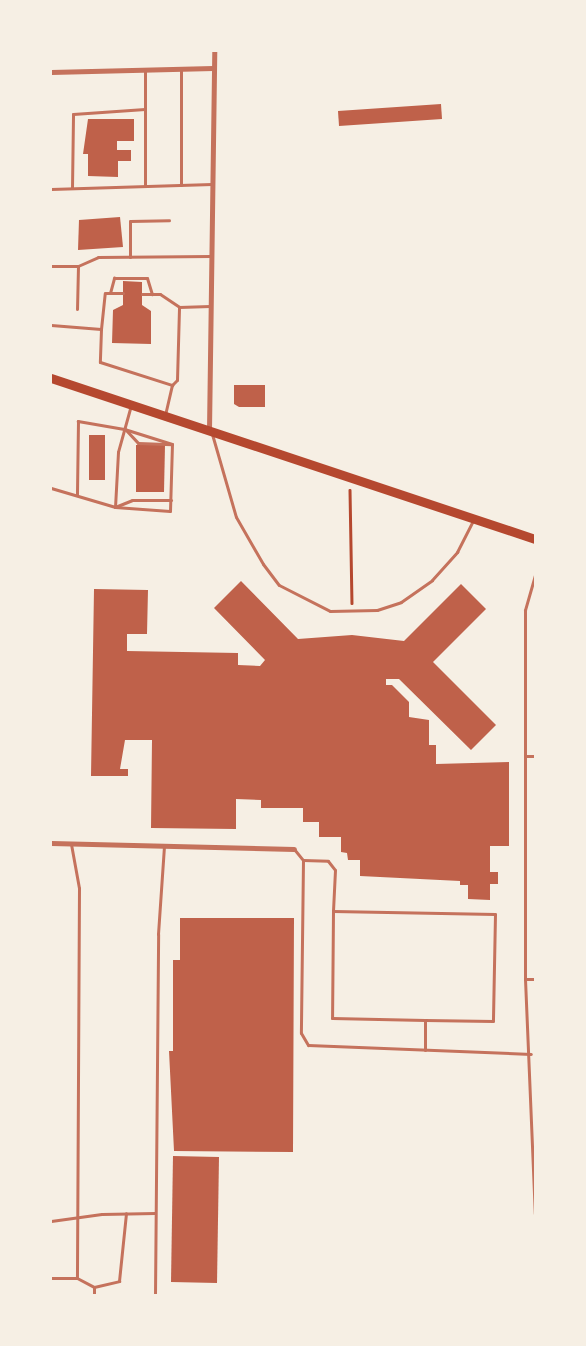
<!DOCTYPE html>
<style>
body{margin:0}
#map{position:relative;width:586px;height:1346px;overflow:hidden;background:#f6efe4;font-family:Montserrat,sans-serif}
div>[style]{position:absolute}
[style*='--x']{left:calc(var(--x)*1px);top:calc(var(--y)*1px);width:calc(var(--w)*1px);rotate:calc(var(--a)*1deg)}
.building>*{inset:0;background:#bf614a}
.path>*{height:2.5px;margin:-1.25px;padding:0 1.25px;transform-origin:1.25px;border-radius:1.25px;background:#b5482f}
.service>*{height:3px;margin:-1.5px;padding:0 1.5px;transform-origin:1.5px;border-radius:1.5px;background:#c5725c}
.minor>*{height:5px;margin:-2.5px;padding:0 2.5px;transform-origin:2.5px;border-radius:2.5px;background:#c5725c}
.primary>*{height:9px;margin:-4.5px;padding:0 4.5px;transform-origin:4.5px;border-radius:4.5px;background:#b5482f}
span{translate:-50% -50%;white-space:nowrap;text-align:center;line-height:1.15;-webkit-text-stroke:4px #f6efe4;paint-order:stroke}
.frame{position:absolute;inset:0;border:52px solid #f6efe4;pointer-events:none}
</style>
<div id="map">
<div class="building">
<div style="clip-path:polygon(441px 104px,442px 119px,339px 126px,338px 111px)"></div>
<div style="clip-path:polygon(88px 119px,134px 119px,134px 141px,117px 141px,117px 150px,131px 150px,131px 161px,118px 161px,118px 177px,88px 176px,88px 154px,83px 154px)"></div>
<div style="clip-path:polygon(120px 217px,123px 247px,78px 250px,79px 220px)"></div>
<div style="clip-path:polygon(123px 281px,142px 282px,142px 305px,151px 311px,151px 344px,112px 343px,113px 310px,123px 305px)"></div>
<div style="clip-path:polygon(234px 385px,265px 385px,265px 407px,239px 407px,234px 404px)"></div>
<div style="clip-path:polygon(89px 435px,105px 435px,105px 480px,89px 480px)"></div>
<div style="clip-path:polygon(136px 445px,165px 445px,164px 492px,136px 492px)"></div>
<div style="clip-path:polygon(241px 581px,298px 639px,352px 635px,404px 641px,461px 584px,486px 609px,433px 662px,496px 725px,471px 750px,399px 679px,386px 679px,386px 685px,392px 685px,409px 702px,409px 717px,429px 720px,429px 745px,436px 745px,436px 764px,509px 762px,509px 846px,490px 846px,490px 872px,498px 872px,498px 884px,490px 884px,490px 900px,468px 899px,468px 885px,460px 885px,460px 881px,360px 876px,360px 860px,348px 860px,347px 853px,341px 852px,341px 837px,319px 837px,319px 822px,303px 822px,303px 808px,261px 808px,261px 800px,236px 799px,236px 829px,151px 828px,152px 740px,125px 740px,120px 769px,128px 769px,128px 776px,91px 776px,94px 589px,148px 590px,147px 634px,127px 634px,127px 651px,238px 653px,238px 665px,260px 666px,265px 660px,214px 608px)"></div>
<div style="clip-path:polygon(180px 918px,294px 918px,293px 1152px,174px 1151px,169px 1051px,173px 1051px,173px 960px,180px 960px)"></div>
<div style="clip-path:polygon(173px 1156px,219px 1157px,217px 1283px,171px 1282px)"></div>
</div>
<div class="path">
<div style="--x:350;--y:490;--w:113;--a:89"></div>
</div>
<div class="service">
<div style="--x:181;--y:185;--w:116;--a:-90"></div>
<div style="--x:145;--y:186;--w:116;--a:-90"></div>
<div style="--x:72;--y:188;--w:74;--a:-89.2"></div>
<div style="--x:73;--y:114;--w:72;--a:-4"></div>
<div style="--x:51;--y:189;--w:161;--a:-1.8"></div>
<div style="--x:130;--y:257;--w:36;--a:-90"></div>
<div style="--x:130;--y:221;--w:39;--a:-1"></div>
<div style="--x:51;--y:266;--w:27;--a:0"></div>
<div style="--x:78;--y:266;--w:43;--a:91.3"></div>
<div style="--x:78;--y:266;--w:22;--a:-24"></div>
<div style="--x:98;--y:257;--w:113;--a:-0.5"></div>
<div style="--x:110;--y:293;--w:16;--a:-75"></div>
<div style="--x:114;--y:278;--w:33;--a:0"></div>
<div style="--x:147;--y:278;--w:17;--a:73"></div>
<div style="--x:142;--y:294;--w:18;--a:0"></div>
<div style="--x:160;--y:294;--w:23;--a:34"></div>
<div style="--x:51;--y:325;--w:50;--a:4.6"></div>
<div style="--x:101;--y:329;--w:33;--a:92"></div>
<div style="--x:100;--y:362;--w:76;--a:17.7"></div>
<div style="--x:172;--y:385;--w:7;--a:-45"></div>
<div style="--x:177;--y:380;--w:73;--a:-88.4"></div>
<div style="--x:179;--y:307;--w:31;--a:-2"></div>
<div style="--x:101;--y:329;--w:36;--a:-84"></div>
<div style="--x:105;--y:293;--w:18;--a:0"></div>
<div style="--x:131;--y:405;--w:49;--a:105.5"></div>
<div style="--x:118;--y:452;--w:55;--a:93.1"></div>
<div style="--x:115;--y:507;--w:18;--a:-22"></div>
<div style="--x:132;--y:500;--w:39;--a:0"></div>
<div style="--x:165;--y:415;--w:31;--a:-77"></div>
<div style="--x:125;--y:429;--w:19;--a:47"></div>
<div style="--x:138;--y:443;--w:34;--a:2"></div>
<div style="--x:212;--y:434;--w:86;--a:73.9"></div>
<div style="--x:236;--y:517;--w:54;--a:60.1"></div>
<div style="--x:263;--y:564;--w:26;--a:53"></div>
<div style="--x:279;--y:585;--w:57;--a:27"></div>
<div style="--x:330;--y:611;--w:47;--a:-1.2"></div>
<div style="--x:377;--y:610;--w:25;--a:-18"></div>
<div style="--x:401;--y:602;--w:38;--a:-35"></div>
<div style="--x:432;--y:580;--w:38;--a:-48"></div>
<div style="--x:457;--y:552;--w:36;--a:-63"></div>
<div style="--x:51;--y:488;--w:67;--a:16.5"></div>
<div style="--x:115;--y:507;--w:55;--a:4.2"></div>
<div style="--x:170;--y:511;--w:67;--a:-88.3"></div>
<div style="--x:172;--y:444;--w:50;--a:-162.6"></div>
<div style="--x:124;--y:429;--w:47;--a:-170.1"></div>
<div style="--x:78;--y:421;--w:74;--a:90.8"></div>
<div style="--x:535;--y:575;--w:36;--a:106"></div>
<div style="--x:525;--y:610;--w:369;--a:90"></div>
<div style="--x:525;--y:979;--w:235;--a:87.6"></div>
<div style="--x:525;--y:756;--w:10;--a:0"></div>
<div style="--x:71;--y:844;--w:45;--a:79.7"></div>
<div style="--x:79;--y:888;--w:390;--a:90.3"></div>
<div style="--x:294;--y:849;--w:14;--a:51"></div>
<div style="--x:303;--y:860;--w:173;--a:90.7"></div>
<div style="--x:301;--y:1033;--w:14;--a:60"></div>
<div style="--x:308;--y:1045;--w:223;--a:2.3"></div>
<div style="--x:303;--y:860;--w:25;--a:2"></div>
<div style="--x:328;--y:861;--w:11;--a:52"></div>
<div style="--x:335;--y:870;--w:41;--a:92.8"></div>
<div style="--x:333;--y:911;--w:162;--a:1.1"></div>
<div style="--x:495;--y:914;--w:107;--a:91.1"></div>
<div style="--x:493;--y:1021;--w:68;--a:-179.2"></div>
<div style="--x:425;--y:1020;--w:30;--a:90"></div>
<div style="--x:333;--y:911;--w:107;--a:90.5"></div>
<div style="--x:332;--y:1018;--w:93;--a:1.2"></div>
<div style="--x:525;--y:979;--w:10;--a:0"></div>
<div style="--x:51;--y:1221;--w:51;--a:-7.8"></div>
<div style="--x:102;--y:1214;--w:53;--a:-1.1"></div>
<div style="--x:51;--y:1278;--w:26;--a:0"></div>
<div style="--x:77;--y:1278;--w:19;--a:28"></div>
<div style="--x:94;--y:1287;--w:8;--a:90"></div>
<div style="--x:94;--y:1287;--w:26;--a:-13"></div>
<div style="--x:119;--y:1281;--w:68;--a:-84.1"></div>
<div style="--x:155;--y:1295;--w:361;--a:-89.5"></div>
<div style="--x:158;--y:934;--w:88;--a:-86.1"></div>
</div>
<div class="minor">
<div style="--x:51;--y:72;--w:162;--a:-1.4"></div>
<div style="--x:209;--y:430;--w:379;--a:-89.2"></div>
<div style="--x:51;--y:843;--w:243;--a:1.4"></div>
</div>
<div class="primary">
<div style="--x:51;--y:378;--w:510;--a:18.4"></div>
</div>
<div class="frame"></div>
</div>
